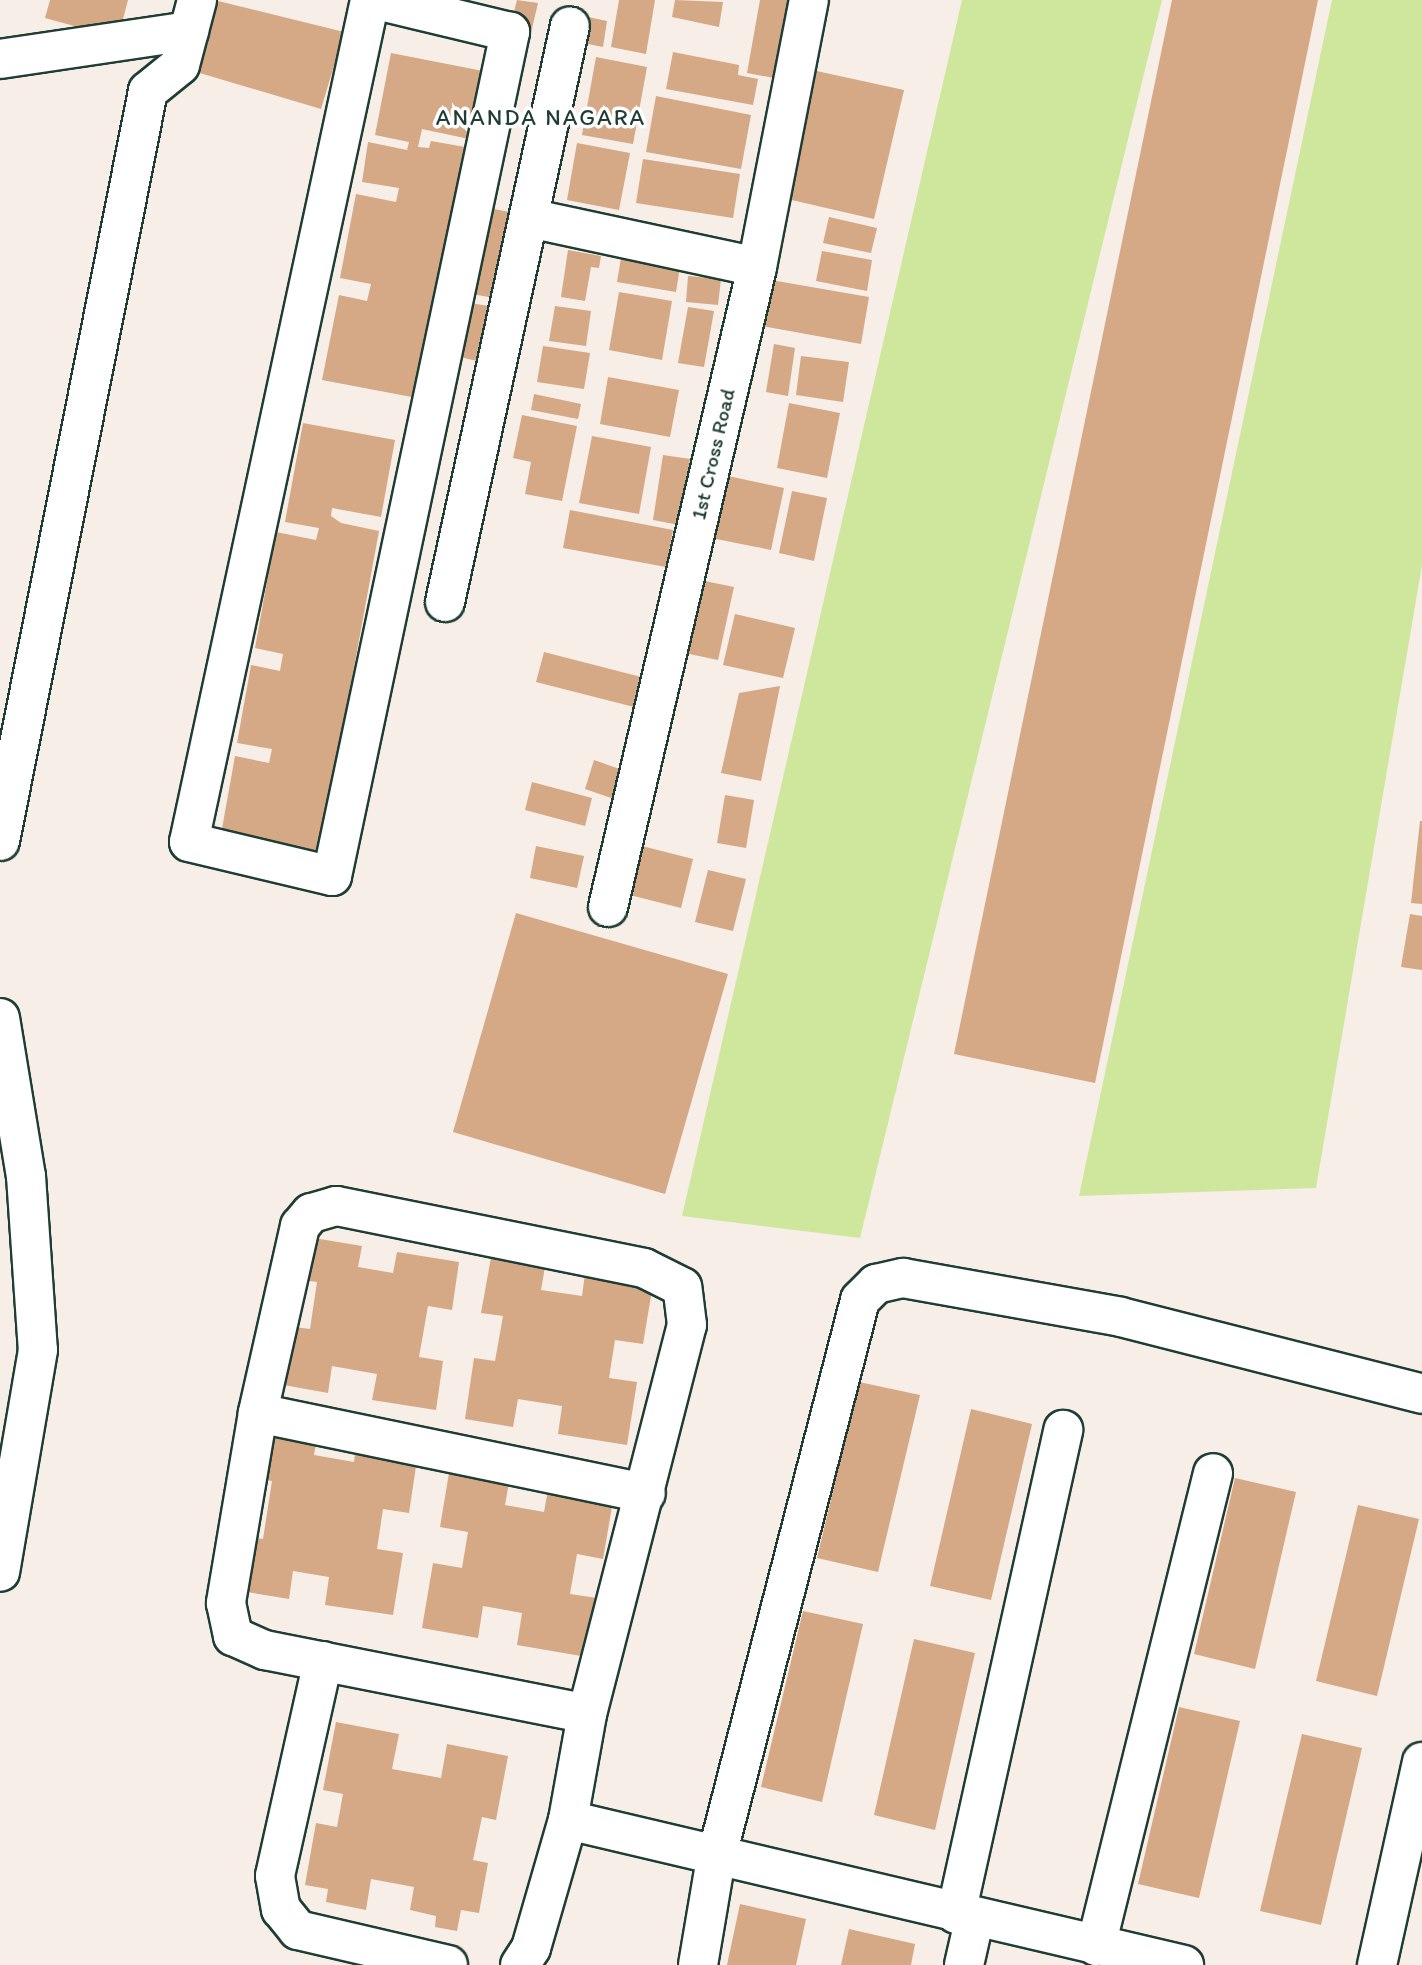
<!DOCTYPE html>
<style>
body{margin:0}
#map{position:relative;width:1422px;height:1965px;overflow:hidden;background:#f7eee7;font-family:Itim,sans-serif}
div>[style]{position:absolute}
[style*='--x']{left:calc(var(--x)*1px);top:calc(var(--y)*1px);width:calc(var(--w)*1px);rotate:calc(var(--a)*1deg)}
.green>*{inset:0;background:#cfe79c}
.building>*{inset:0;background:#d5a886}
.roads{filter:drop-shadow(2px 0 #1f3d34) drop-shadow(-2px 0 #1f3d34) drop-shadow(0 2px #1f3d34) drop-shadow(0 -2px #1f3d34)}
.minor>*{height:38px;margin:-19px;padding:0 19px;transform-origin:19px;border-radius:19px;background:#fff}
span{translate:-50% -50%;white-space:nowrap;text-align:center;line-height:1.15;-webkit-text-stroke:7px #fff;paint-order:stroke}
.street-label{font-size:21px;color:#1f3d34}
.neighbourhood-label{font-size:23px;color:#1f3d34;letter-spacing:2px}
</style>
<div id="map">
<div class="green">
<div style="clip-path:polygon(962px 0,1162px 0,860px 1238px,682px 1216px)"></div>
<div style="clip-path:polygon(1332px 0,1422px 0,1422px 565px,1316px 1188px,1079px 1196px)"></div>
</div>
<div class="building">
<div style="clip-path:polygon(50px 0,128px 0,118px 38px,45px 18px)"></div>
<div style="clip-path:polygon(214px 0,344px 32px,321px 109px,193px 71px)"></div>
<div style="clip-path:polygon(517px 0,538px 3px,531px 33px,510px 27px)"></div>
<div style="clip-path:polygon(619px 0,655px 0,646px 54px,611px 47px)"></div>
<div style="clip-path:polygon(675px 0,723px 2px,719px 27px,672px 17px)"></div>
<div style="clip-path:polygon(760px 0,789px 0,774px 78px,747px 73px)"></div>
<div style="clip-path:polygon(1172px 0,1318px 0,1095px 1083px,954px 1054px)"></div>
<div style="clip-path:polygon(583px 16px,607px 21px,603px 47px,578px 42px)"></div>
<div style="clip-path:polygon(673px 52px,739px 65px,738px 75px,758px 79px,753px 105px,666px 89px)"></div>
<div style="clip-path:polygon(391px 53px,483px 71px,469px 139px,422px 129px,418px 147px,429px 148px,431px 141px,465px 147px,417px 398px,322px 380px,339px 295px,367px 301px,371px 284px,340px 278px,356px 194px,396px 202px,399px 188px,362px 182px,368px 142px,407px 150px,409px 142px,375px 135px)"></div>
<div style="clip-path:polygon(596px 57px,647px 67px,633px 144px,582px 135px)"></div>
<div style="clip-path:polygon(812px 70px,904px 90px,874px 219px,783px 198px)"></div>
<div style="clip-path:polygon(656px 96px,751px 115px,741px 169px,646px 152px)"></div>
<div style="clip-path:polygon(577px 143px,630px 153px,619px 210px,567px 200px)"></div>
<div style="clip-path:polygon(643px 159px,740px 174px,733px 218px,636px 203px)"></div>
<div style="clip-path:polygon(488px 208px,510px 212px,494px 298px,472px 294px)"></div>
<div style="clip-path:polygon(829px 217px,877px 228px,871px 253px,823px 243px)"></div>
<div style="clip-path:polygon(568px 250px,601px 256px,599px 268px,591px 267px,585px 301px,561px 297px)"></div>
<div style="clip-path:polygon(822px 251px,872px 260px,867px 291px,816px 281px)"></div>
<div style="clip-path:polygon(621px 258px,680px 267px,676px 292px,617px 282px)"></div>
<div style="clip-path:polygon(688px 276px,721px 279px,718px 305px,686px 302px)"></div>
<div style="clip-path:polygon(765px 279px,869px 297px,861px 344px,756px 325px)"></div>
<div style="clip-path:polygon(619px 292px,672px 301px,662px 360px,609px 350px)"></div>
<div style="clip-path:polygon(470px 303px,489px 306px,477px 361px,460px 357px)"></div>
<div style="clip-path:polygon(555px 306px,591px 311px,586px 346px,549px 341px)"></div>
<div style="clip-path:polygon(688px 307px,714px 311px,704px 367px,678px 363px)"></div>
<div style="clip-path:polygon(774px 344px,795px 348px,788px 396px,766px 392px)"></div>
<div style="clip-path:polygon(543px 346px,590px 353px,584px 389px,537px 382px)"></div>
<div style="clip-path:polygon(801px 356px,849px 362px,843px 402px,796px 395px)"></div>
<div style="clip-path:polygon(608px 377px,679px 390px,670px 437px,600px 424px)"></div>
<div style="clip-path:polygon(534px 394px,581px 404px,578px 419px,531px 410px)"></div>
<div style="clip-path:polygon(789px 403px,840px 413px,827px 478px,777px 468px)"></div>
<div style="clip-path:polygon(522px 415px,577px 426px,562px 501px,525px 494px,531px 462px,513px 458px)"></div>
<div style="clip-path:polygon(303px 423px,395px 440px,381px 517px,332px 508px,331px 516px,341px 523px,379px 531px,319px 858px,220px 840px,235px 756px,269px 763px,272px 749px,237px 743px,251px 665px,280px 671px,283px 654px,255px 648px,276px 532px,316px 540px,319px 528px,285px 522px)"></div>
<div style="clip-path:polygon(592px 436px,651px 447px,639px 514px,579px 503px)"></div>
<div style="clip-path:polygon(663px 455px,690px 459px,679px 525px,653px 520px)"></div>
<div style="clip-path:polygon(719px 474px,784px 488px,771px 550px,706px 537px)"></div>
<div style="clip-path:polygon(792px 491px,827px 498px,814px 561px,779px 553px)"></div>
<div style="clip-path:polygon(570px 510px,673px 530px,666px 567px,563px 548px)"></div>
<div style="clip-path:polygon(695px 579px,734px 587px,718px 660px,680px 652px)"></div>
<div style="clip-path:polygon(735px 614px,795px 628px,783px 678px,723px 665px)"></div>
<div style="clip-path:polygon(544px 652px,645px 678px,638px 708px,536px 682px)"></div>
<div style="clip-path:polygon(780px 686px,761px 781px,721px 773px,739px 693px)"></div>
<div style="clip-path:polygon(594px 760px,628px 772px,617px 800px,585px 789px)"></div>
<div style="clip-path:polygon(532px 782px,592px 798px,585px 826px,525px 810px)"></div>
<div style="clip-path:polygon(725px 795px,754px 800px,746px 848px,717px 843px)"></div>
<div style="clip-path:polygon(1420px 821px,1422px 821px,1422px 904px,1411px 903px)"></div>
<div style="clip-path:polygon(638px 845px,693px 859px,681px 908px,626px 894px)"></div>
<div style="clip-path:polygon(536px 846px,584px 856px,577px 888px,530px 878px)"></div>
<div style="clip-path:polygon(708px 870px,746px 879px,733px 931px,695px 922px)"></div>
<div style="clip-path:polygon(516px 913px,728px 974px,665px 1194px,453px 1132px)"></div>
<div style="clip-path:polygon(1410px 914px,1422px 916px,1422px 970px,1401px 967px)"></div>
<div style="clip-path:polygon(302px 1236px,362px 1246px,358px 1267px,393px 1273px,397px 1252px,459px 1262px,452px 1310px,428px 1306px,419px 1357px,443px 1361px,436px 1410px,372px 1400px,377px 1374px,332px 1366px,328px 1393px,278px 1384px,287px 1326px,310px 1329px,317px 1282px,295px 1279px)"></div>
<div style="clip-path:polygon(492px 1252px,546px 1261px,541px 1290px,582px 1296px,586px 1267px,654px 1278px,643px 1344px,615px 1340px,609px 1378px,637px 1382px,627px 1445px,558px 1434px,562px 1406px,518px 1399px,513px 1427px,465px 1419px,474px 1358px,495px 1361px,503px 1316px,481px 1313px)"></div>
<div style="clip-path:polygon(859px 1382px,920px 1395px,878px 1572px,817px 1558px)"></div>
<div style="clip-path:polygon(971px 1409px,1032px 1424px,991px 1600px,930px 1586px)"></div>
<div style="clip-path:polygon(261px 1423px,318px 1431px,314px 1455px,354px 1462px,357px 1437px,418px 1453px,409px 1513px,383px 1509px,377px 1549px,403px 1553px,393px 1615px,325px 1605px,329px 1577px,293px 1571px,289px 1599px,235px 1590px,243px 1536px,263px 1539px,272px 1481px,253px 1478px)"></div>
<div style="clip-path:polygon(450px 1467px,510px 1477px,505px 1505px,544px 1512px,549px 1484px,614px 1495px,603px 1559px,577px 1554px,570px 1594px,597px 1598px,587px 1657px,517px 1645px,522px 1613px,483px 1606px,478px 1638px,422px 1628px,433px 1563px,462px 1568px,468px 1532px,440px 1527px)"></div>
<div style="clip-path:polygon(1235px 1478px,1296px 1492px,1255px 1669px,1194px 1654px)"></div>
<div style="clip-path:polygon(1358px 1505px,1419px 1519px,1377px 1696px,1316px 1681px)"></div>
<div style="clip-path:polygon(803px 1611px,863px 1624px,822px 1802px,761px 1787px)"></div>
<div style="clip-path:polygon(914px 1639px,975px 1653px,935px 1830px,874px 1815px)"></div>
<div style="clip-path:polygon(1179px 1707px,1240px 1721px,1199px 1898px,1138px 1884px)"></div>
<div style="clip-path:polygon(336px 1722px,399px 1734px,392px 1769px,441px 1778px,447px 1744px,508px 1756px,496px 1820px,482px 1817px,473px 1860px,488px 1863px,479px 1913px,461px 1910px,457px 1931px,435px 1927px,436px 1916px,410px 1910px,414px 1887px,371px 1879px,366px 1910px,326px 1902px,328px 1889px,305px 1885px,316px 1823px,337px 1827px,343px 1794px,323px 1790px)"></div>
<div style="clip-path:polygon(1302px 1734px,1362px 1748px,1321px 1925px,1260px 1911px)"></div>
<div style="clip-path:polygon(740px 1904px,806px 1919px,796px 1965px,727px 1965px)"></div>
<div style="clip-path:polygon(849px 1929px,915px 1944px,911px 1965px,841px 1965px)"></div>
</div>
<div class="roads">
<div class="minor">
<div style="--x:370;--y:0;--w:861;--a:102.13"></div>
<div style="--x:189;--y:842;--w:147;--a:13.4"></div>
<div style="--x:332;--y:876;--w:863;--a:-78.09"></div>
<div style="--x:510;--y:32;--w:137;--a:-166.5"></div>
<div style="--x:0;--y:59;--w:191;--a:-8.4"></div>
<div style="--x:529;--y:218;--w:233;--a:12.1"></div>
<div style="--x:445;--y:602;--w:589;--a:-77.76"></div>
<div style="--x:0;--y:841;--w:764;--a:-78.84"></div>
<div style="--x:148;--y:91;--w:41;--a:-39.1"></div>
<div style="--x:180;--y:65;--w:67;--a:-75.3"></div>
<div style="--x:608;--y:907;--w:657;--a:-76.89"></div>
<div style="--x:757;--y:267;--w:272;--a:-79"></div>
<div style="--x:0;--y:1018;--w:160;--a:80.7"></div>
<div style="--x:26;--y:1176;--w:174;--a:86.1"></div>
<div style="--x:38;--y:1350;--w:225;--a:99.7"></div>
<div style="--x:258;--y:1413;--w:396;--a:11.7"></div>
<div style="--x:323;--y:1661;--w:220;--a:102.6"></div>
<div style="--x:275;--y:1876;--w:34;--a:80"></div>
<div style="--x:281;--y:1909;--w:27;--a:51"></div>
<div style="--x:298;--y:1930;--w:154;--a:13.1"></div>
<div style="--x:568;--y:1820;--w:633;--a:13.25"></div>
<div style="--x:956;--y:1914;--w:496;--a:-77.5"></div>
<div style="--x:1096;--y:1946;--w:487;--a:-76.1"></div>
<div style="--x:520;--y:1965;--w:20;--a:-57"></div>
<div style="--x:531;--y:1948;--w:133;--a:-73.9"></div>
<div style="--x:568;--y:1820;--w:108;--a:-79.8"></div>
<div style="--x:587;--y:1714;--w:402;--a:-75.6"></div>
<div style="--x:687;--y:1325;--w:38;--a:-97"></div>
<div style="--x:682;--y:1287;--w:42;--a:-153.4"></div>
<div style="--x:644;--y:1268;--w:314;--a:-168.6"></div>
<div style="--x:336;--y:1206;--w:26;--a:164"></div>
<div style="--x:311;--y:1213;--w:17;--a:130"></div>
<div style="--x:300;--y:1226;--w:192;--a:102.7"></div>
<div style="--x:258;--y:1413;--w:193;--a:99.6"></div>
<div style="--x:226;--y:1603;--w:34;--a:78"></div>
<div style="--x:233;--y:1636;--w:35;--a:24"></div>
<div style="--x:265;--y:1650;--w:328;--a:11.2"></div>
<div style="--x:698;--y:1965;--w:108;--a:-80.4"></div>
<div style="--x:716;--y:1859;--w:577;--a:-75.55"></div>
<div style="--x:860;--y:1300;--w:23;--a:-45"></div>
<div style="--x:876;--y:1284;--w:28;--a:-13"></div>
<div style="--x:903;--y:1278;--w:221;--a:10.1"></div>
<div style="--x:1121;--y:1317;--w:311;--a:14.3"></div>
<div style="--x:964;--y:1965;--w:45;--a:-77.2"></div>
<div style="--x:1377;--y:1965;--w:208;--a:-77.5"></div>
</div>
</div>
<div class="street-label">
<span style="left:713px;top:454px;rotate:-77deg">1st Cross Road</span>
</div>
<div class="neighbourhood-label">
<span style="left:541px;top:117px">ANANDA NAGARA</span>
</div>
</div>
